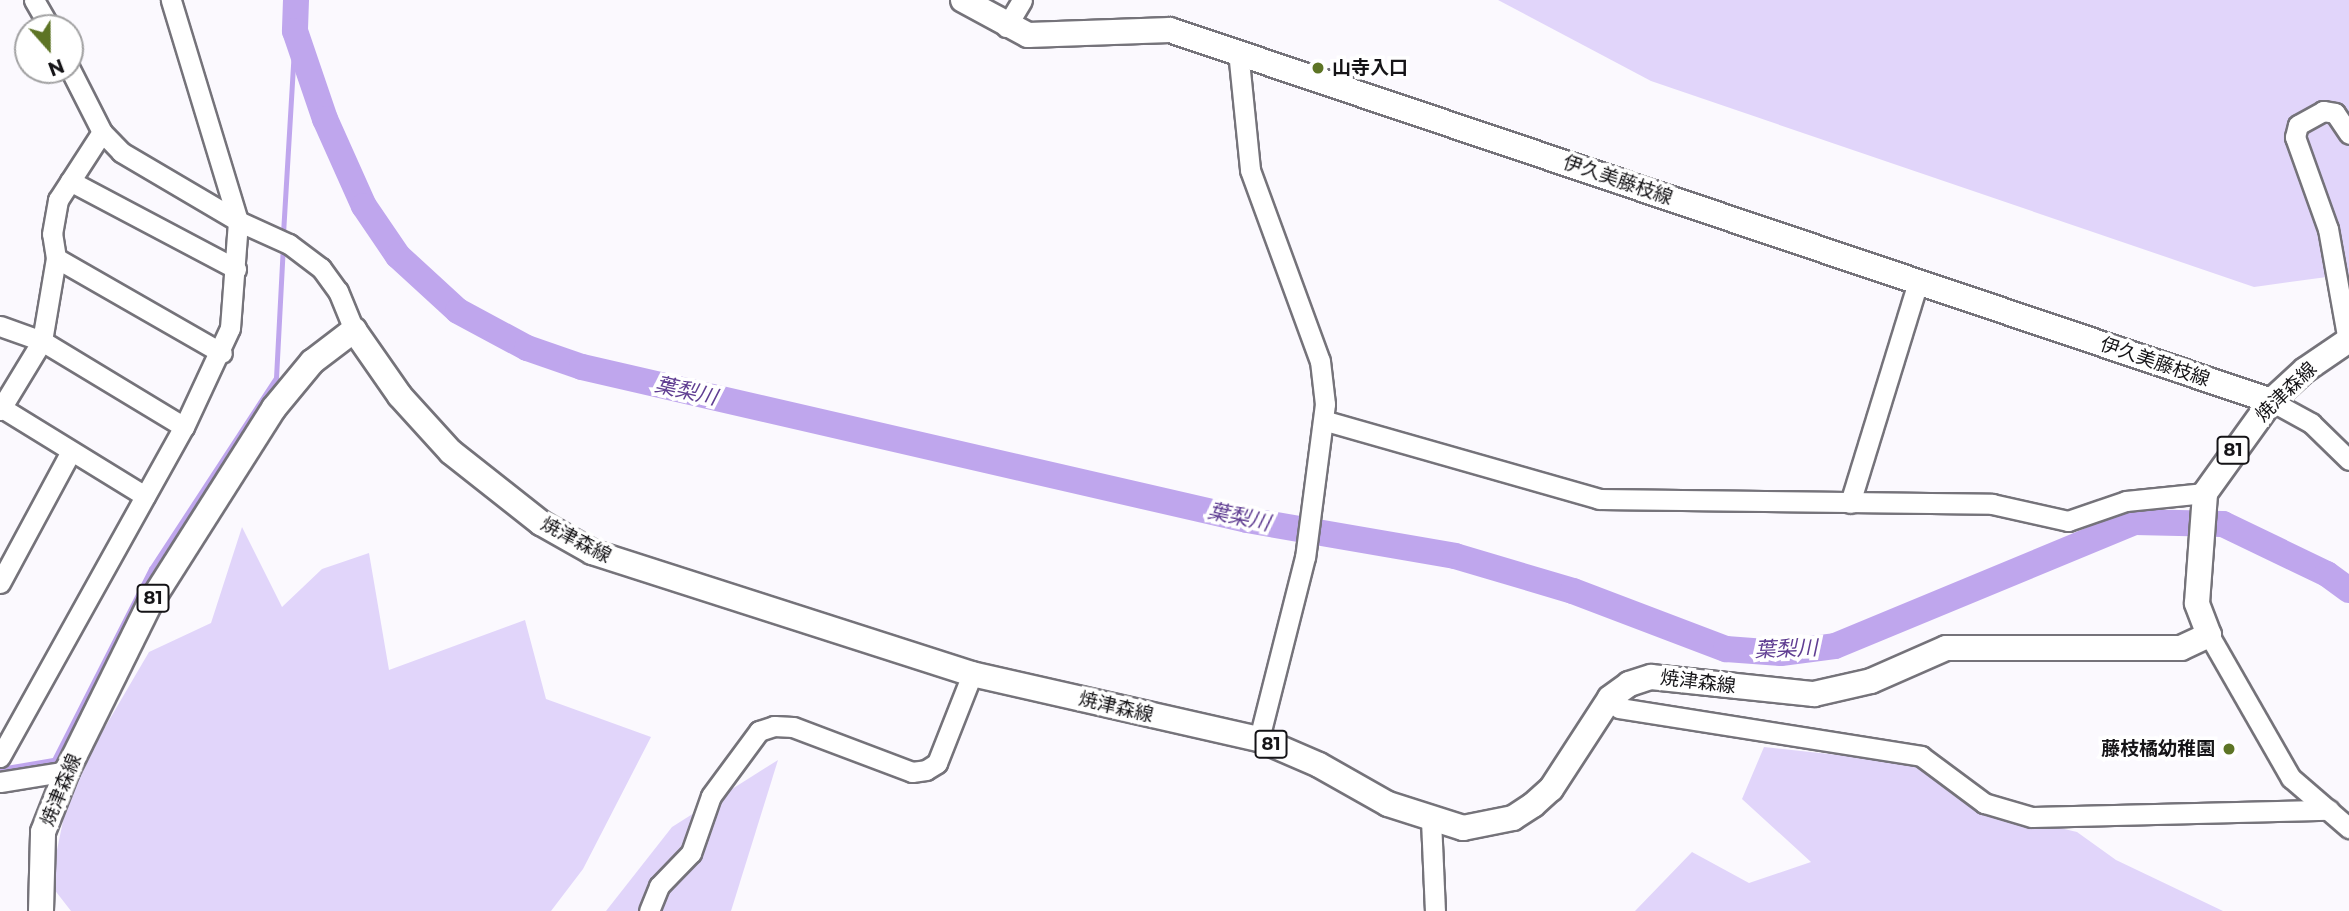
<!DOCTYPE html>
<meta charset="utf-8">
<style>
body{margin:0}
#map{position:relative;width:2349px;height:911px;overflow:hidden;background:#fbf9fe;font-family:Montserrat,"Noto Sans JP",sans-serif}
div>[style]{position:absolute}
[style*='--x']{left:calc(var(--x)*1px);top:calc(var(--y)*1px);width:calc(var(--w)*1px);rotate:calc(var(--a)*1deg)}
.green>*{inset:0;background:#e1d5fa}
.stream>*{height:4.5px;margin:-2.25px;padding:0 2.25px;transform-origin:2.25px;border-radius:2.25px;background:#bfa6ed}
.river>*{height:26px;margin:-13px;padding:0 13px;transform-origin:13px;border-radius:13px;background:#bfa6ed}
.roads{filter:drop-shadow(2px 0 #75737a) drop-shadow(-2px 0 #75737a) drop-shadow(0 2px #75737a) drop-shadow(0 -2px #75737a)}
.minor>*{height:19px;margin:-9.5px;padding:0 9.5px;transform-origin:9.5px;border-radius:9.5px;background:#fff}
.major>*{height:24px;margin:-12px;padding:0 12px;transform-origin:12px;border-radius:12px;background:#fff}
.dots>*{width:19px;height:19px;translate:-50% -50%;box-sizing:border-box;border:4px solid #fff;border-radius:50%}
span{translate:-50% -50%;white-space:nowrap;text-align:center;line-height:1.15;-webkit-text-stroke:7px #fff;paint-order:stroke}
.shield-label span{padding:2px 5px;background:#fff;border:2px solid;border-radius:5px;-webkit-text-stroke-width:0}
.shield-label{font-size:18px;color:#151417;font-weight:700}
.poi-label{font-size:19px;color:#151417;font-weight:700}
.left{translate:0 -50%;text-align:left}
.right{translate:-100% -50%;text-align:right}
.street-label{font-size:19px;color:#151417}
.water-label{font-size:21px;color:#603e92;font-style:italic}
.north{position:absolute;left:14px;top:14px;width:70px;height:70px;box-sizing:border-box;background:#fff;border:2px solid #a1a1a2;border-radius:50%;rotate:159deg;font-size:19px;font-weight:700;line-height:28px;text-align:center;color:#151417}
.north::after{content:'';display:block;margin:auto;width:24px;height:32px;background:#5d7425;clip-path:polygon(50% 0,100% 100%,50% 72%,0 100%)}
</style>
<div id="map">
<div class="green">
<div style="clip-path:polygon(1498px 0,2349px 0,2349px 274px,2254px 287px,1651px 81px)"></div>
<div style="clip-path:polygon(242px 527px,282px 607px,322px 569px,369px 553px,389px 670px,525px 620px,546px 699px,651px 737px,583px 869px,551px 911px,71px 911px,50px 884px,70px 787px,149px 652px,211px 623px)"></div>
<div style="clip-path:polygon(1764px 747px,1921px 764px,2039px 823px,2077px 832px,2116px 860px,2223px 911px,1635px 911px,1692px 852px,1749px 883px,1811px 862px,1742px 799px)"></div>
<div style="clip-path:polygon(778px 760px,731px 911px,606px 911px,672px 827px)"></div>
</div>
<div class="stream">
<div style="--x:283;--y:234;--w:203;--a:-86.6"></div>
<div style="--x:0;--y:769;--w:55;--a:-9.5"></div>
<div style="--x:54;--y:760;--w:214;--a:-63.1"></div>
<div style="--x:151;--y:569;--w:228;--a:-56.8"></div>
<div style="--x:276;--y:378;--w:132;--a:-87"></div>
</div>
<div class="river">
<div style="--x:296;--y:0;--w:31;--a:92"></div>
<div style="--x:295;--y:31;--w:93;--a:71.2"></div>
<div style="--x:325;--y:119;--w:95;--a:65.9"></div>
<div style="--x:364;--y:206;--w:60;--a:55.8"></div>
<div style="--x:398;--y:256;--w:81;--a:42.5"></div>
<div style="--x:458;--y:311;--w:78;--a:28.2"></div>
<div style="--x:527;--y:348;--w:58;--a:19.1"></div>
<div style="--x:582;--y:367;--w:682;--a:12.96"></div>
<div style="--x:1247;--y:520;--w:211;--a:9.8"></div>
<div style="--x:1455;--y:556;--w:123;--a:16.5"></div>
<div style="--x:1573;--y:591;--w:164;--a:20.8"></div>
<div style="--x:1726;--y:649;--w:55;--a:4.2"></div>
<div style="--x:1781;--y:653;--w:54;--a:-7.4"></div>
<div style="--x:1835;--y:646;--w:325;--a:-22.5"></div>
<div style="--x:2135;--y:522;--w:88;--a:1.3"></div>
<div style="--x:2223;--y:524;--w:115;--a:25.7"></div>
<div style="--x:2327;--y:574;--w:27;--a:36"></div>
</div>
<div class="roads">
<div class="minor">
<div style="--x:34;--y:0;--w:32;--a:60"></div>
<div style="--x:1006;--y:27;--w:31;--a:-59"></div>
<div style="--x:1238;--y:51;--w:120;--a:84.2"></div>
<div style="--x:1250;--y:170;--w:203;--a:69.9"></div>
<div style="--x:1320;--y:361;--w:43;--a:83.4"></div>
<div style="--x:1325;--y:404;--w:154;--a:97.4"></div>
<div style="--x:1305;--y:557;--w:188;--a:104.2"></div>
<div style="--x:70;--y:69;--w:71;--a:63.1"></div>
<div style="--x:102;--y:132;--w:28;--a:46"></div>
<div style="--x:121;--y:152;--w:136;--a:30.5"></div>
<div style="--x:238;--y:221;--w:56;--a:24.3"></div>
<div style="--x:289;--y:244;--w:40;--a:37"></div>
<div style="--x:321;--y:268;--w:29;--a:54"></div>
<div style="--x:338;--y:291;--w:42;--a:67.7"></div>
<div style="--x:70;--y:181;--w:188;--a:27.9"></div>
<div style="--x:56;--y:258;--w:191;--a:29.8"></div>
<div style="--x:0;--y:326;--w:45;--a:19.7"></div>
<div style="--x:42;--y:341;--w:166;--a:31.2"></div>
<div style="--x:2348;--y:341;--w:114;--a:-100.1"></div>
<div style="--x:2328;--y:229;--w:98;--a:-109.7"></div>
<div style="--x:2295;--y:137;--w:12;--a:-76"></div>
<div style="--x:2298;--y:125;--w:29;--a:-29"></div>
<div style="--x:2323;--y:111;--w:12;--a:9"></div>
<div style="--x:2335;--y:113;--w:25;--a:56"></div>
<div style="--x:2271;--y:401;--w:46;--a:28.8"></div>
<div style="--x:2311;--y:423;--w:53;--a:44.2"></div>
<div style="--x:2;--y:408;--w:168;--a:31.6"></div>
<div style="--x:0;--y:410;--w:81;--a:-58.7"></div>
<div style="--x:42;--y:341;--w:84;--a:-80.4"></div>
<div style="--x:56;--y:258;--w:24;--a:-99"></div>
<div style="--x:52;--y:234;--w:35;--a:-80"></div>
<div style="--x:58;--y:200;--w:81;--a:-57.1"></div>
<div style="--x:1326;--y:421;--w:284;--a:15.9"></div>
<div style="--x:1599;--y:499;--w:393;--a:0.7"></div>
<div style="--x:1992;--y:504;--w:78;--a:12.6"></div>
<div style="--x:2068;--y:521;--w:61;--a:-19"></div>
<div style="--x:2126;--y:501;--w:79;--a:-5.8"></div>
<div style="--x:1850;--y:503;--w:231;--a:-72.9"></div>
<div style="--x:0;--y:583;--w:148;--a:-61.7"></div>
<div style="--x:2209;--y:635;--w:165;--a:60.2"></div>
<div style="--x:2291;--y:778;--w:77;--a:40.8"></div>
<div style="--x:1610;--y:698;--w:13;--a:48"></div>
<div style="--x:1619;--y:708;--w:306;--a:9"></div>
<div style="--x:1921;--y:756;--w:79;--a:36.7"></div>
<div style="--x:1984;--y:803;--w:50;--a:16.3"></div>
<div style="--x:2032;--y:817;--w:297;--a:-1.4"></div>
<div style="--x:0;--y:757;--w:378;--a:-60.9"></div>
<div style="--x:184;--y:427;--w:109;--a:-65.1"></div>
<div style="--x:230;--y:328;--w:107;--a:-85.7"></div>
<div style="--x:238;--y:221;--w:231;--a:-106.9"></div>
<div style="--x:0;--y:782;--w:68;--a:-9.3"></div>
<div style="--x:1431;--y:820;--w:91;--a:87.5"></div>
<div style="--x:649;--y:911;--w:27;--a:-68"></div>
<div style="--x:659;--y:886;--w:46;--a:-45.9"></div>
<div style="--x:691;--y:853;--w:60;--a:-70.7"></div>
<div style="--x:711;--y:796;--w:81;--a:-53.6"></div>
<div style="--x:759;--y:731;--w:16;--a:-18"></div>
<div style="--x:774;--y:726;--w:19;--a:3"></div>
<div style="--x:793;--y:727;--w:127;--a:20.7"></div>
<div style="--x:912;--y:772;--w:14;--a:-8"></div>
<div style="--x:926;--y:770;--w:13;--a:-32"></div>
<div style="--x:937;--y:763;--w:96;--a:-68.5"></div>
</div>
<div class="major">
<div style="--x:963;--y:0;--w:74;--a:28.3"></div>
<div style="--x:1028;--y:35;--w:142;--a:-2"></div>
<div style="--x:1170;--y:30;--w:1162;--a:18.62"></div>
<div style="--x:41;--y:911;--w:79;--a:-88.5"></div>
<div style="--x:43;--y:832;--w:66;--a:-68.5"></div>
<div style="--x:67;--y:771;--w:185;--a:-63.7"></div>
<div style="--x:149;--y:605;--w:233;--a:-57.6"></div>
<div style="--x:274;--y:408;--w:60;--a:-50.4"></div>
<div style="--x:312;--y:362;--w:53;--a:-37.3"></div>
<div style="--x:354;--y:330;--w:80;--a:55.1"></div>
<div style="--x:400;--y:396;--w:76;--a:47.7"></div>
<div style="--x:451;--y:452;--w:115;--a:38.3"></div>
<div style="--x:541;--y:523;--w:59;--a:29.6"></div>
<div style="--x:592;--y:552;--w:399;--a:17.8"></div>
<div style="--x:972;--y:674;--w:294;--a:12.8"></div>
<div style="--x:1259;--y:739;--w:65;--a:23.4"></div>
<div style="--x:1319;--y:765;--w:79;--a:29.5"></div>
<div style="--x:1388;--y:804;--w:79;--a:17.7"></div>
<div style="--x:1463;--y:828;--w:51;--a:-11.3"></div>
<div style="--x:1513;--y:818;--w:24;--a:-33"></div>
<div style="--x:1533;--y:805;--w:24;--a:-42"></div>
<div style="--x:1551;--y:789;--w:108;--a:-57"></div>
<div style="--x:1610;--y:698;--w:24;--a:-36"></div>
<div style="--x:1629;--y:684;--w:23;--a:-18"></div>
<div style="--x:1651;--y:677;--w:164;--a:6"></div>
<div style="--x:1814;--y:694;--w:58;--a:-12.8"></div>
<div style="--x:1871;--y:681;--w:82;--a:-23.7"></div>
<div style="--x:1946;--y:648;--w:235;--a:0"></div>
<div style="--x:2181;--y:648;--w:31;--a:-25"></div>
<div style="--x:2209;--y:635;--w:34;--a:-111"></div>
<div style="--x:2197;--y:603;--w:110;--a:-85.8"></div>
<div style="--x:2205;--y:493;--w:113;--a:-54.3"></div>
<div style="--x:2271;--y:401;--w:46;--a:-42.4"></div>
<div style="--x:2305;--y:370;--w:53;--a:-34.3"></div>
</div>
</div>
<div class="dots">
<div style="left:1318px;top:68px;background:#5d7425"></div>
<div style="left:2229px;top:749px;background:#5d7425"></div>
</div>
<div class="shield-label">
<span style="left:2233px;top:450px">81</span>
<span style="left:153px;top:598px">81</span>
<span style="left:1271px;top:744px">81</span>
</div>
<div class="poi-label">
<span class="left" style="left:1332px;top:68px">山寺入口</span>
<span class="right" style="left:2215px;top:749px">藤枝橘幼稚園</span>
</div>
<div class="street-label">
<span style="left:1618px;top:180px;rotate:19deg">伊久美藤枝線</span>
<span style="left:2155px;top:362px;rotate:19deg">伊久美藤枝線</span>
<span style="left:2286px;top:392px;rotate:-44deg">焼津森線</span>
<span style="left:576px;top:540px;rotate:27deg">焼津森線</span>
<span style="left:1698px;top:682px;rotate:7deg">焼津森線</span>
<span style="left:1116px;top:707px;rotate:13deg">焼津森線</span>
<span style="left:61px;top:790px;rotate:-68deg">焼津森線</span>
</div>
<div class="water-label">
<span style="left:686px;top:391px;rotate:13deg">葉梨川</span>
<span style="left:1239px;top:517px;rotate:12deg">葉梨川</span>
<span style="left:1786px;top:649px;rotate:-2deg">葉梨川</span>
</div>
<div class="north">N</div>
</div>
